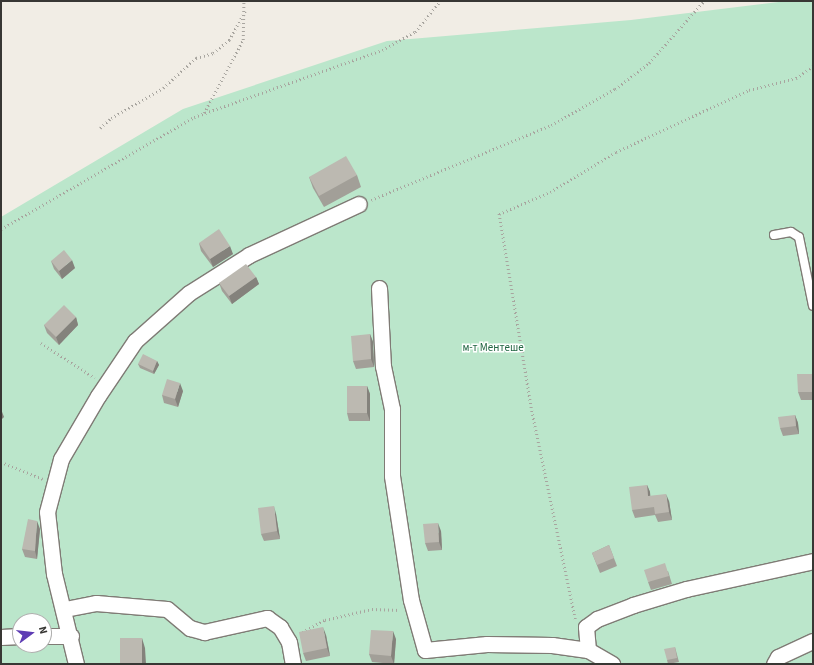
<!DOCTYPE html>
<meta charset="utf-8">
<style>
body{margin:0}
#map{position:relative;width:814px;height:665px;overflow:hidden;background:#f1ede5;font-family:"Source Sans 3",sans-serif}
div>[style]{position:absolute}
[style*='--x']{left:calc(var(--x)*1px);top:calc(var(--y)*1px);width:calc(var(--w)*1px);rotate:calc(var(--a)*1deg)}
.green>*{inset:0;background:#bbe6cb}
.path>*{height:2.5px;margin-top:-1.25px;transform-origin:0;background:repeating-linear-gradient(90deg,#a8a59f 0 1px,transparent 0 4px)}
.roads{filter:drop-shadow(1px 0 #7f7b75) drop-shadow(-1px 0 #7f7b75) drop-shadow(0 1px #7f7b75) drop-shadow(0 -1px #7f7b75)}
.lane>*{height:8px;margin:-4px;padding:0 4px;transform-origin:4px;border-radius:4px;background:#fff}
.street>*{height:15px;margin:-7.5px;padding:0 7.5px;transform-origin:7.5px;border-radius:7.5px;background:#fff}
.wall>*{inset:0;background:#a29f98}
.shaded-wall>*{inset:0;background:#84827c}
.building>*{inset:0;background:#bcb9b1}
span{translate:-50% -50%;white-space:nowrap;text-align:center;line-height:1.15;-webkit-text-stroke:3px #fff;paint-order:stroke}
.park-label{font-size:11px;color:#226643}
.frame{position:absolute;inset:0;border:2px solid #383734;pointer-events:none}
.north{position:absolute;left:12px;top:613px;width:40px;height:40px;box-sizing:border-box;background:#fff;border:1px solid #afafae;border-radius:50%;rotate:75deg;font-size:11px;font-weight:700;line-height:16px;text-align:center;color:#383734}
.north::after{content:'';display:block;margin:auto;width:14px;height:18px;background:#5e3cb4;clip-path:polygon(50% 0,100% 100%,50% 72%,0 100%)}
</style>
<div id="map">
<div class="green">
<div style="clip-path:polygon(evenodd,787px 1px,813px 2px,813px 664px,1px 664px,1px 217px,183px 109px,387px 41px,631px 20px,787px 1px,20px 621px,44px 621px,44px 645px,20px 645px,20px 621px)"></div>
</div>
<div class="path">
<div style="--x:204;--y:113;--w:83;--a:-61.9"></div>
<div style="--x:243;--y:40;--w:39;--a:-89"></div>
<div style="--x:100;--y:128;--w:15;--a:-42"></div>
<div style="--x:111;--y:118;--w:60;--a:-30"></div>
<div style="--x:163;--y:88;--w:45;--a:-42.3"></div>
<div style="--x:196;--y:58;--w:18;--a:-16"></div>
<div style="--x:213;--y:53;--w:21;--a:-39"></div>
<div style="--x:229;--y:40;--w:33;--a:-61"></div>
<div style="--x:371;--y:200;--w:195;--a:-22.6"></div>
<div style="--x:551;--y:125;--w:73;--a:-29.4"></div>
<div style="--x:615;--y:89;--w:43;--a:-37.4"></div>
<div style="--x:649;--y:63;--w:83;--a:-48.4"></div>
<div style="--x:1;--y:229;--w:223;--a:-30.1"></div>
<div style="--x:194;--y:117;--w:200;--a:-19.6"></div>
<div style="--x:382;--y:50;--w:38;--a:-29"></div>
<div style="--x:415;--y:32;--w:40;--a:-51"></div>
<div style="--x:41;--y:343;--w:64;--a:32.9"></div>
<div style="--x:1;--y:462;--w:45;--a:22"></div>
<div style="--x:575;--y:619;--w:216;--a:-101.8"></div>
<div style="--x:531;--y:408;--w:197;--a:-99.4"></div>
<div style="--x:499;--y:214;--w:56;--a:-23.3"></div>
<div style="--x:550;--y:192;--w:77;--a:-31.2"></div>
<div style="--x:616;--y:152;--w:147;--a:-25"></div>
<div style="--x:749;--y:90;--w:49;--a:-14.3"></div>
<div style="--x:796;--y:78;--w:21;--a:-35"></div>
<div style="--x:302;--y:632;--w:26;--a:-28"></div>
<div style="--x:325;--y:620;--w:48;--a:-13.2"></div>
<div style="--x:372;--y:609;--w:28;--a:2"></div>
</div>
<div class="roads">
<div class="lane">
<div style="--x:774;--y:235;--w:17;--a:-10"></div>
<div style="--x:791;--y:232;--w:9;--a:32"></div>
<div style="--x:799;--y:237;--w:70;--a:78.5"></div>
</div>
<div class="street">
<div style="--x:379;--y:288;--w:78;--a:87.1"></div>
<div style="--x:383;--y:366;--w:44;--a:78.2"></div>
<div style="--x:392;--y:409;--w:67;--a:90"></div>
<div style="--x:392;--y:476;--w:125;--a:81.3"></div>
<div style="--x:411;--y:600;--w:52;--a:74.4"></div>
<div style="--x:425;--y:650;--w:62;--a:-5.5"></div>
<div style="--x:487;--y:644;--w:65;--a:0.9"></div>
<div style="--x:552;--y:645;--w:36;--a:8"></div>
<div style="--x:588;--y:650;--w:28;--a:30"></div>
<div style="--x:65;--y:609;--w:32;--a:-11"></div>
<div style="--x:96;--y:603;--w:71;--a:4.8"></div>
<div style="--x:167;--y:609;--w:30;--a:40"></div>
<div style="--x:190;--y:628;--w:15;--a:16"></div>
<div style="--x:204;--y:632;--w:65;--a:-12.5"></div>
<div style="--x:267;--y:618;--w:16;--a:35"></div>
<div style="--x:280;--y:627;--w:17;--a:59"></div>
<div style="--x:289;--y:642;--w:22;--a:80"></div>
<div style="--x:44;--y:636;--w:27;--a:0"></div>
<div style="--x:1;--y:637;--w:19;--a:-3"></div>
<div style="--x:588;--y:650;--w:23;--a:-95"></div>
<div style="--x:586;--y:627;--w:14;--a:-36"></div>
<div style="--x:597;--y:619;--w:39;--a:-21"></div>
<div style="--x:633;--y:605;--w:55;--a:-16.8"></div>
<div style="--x:686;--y:589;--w:130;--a:-12.4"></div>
<div style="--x:76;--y:664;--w:93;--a:-103.7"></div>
<div style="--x:54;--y:574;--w:62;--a:-96.4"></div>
<div style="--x:47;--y:512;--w:55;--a:-75.2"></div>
<div style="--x:61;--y:459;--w:73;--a:-59.6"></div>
<div style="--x:98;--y:396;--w:66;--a:-56.1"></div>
<div style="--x:135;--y:341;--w:72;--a:-41.6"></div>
<div style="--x:189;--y:293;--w:71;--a:-32.3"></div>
<div style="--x:249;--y:255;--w:121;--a:-24.9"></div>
<div style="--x:774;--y:664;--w:8;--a:-60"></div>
<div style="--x:778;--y:657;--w:38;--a:-25"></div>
</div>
</div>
<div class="wall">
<div style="clip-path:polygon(357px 175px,361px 187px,324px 207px,313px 188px,309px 177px)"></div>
<div style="clip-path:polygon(199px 243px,233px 254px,213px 267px,201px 251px)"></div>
<div style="clip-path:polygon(51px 261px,75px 268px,62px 279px,54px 269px)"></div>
<div style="clip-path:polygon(256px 277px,259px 284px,232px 304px,222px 291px,219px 283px)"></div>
<div style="clip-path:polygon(76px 317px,78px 325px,59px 345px,47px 333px,44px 325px)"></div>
<div style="clip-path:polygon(370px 334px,373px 342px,374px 367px,356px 369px,353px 361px)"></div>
<div style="clip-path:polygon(157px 361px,159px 365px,154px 374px,140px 368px,138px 364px)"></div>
<div style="clip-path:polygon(813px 374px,813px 400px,801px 400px,798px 392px)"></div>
<div style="clip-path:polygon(367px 386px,370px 394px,370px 421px,349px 421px,347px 413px)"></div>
<div style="clip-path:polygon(183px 391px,178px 407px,164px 403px,162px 395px)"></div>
<div style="clip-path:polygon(795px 415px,798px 423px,799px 434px,783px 436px,780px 428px)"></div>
<div style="clip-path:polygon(647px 485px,650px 492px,650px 496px,669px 501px,672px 520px,658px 522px,655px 515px,635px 518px,632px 510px)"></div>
<div style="clip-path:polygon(276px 514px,280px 539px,264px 541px,261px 534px)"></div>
<div style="clip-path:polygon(40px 529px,37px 559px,25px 557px,22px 549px)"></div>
<div style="clip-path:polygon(441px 531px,442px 550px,428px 551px,425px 543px)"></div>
<div style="clip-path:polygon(609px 545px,617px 566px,600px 573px,592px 553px)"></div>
<div style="clip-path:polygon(668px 571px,672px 584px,651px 590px,648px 582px)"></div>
<div style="clip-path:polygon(326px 635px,330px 656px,306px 661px,303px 653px)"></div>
<div style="clip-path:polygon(396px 639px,394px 664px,372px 662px,369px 654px)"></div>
<div style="clip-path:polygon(675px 647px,679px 662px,668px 664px,667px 660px)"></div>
</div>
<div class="shaded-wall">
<div style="clip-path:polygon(230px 246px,233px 254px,213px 267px,210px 259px)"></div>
<div style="clip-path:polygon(72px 260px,75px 268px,62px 279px,59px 271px)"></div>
<div style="clip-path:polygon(256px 277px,259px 284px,232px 304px,229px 296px)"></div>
<div style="clip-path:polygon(76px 317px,78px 325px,59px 345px,56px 337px)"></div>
<div style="clip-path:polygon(370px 334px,373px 342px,374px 367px,371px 359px)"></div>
<div style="clip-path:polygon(157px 361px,159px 365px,154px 374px,153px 371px)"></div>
<div style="clip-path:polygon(180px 383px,183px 391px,178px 407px,175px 399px)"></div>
<div style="clip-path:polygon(367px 386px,370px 394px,370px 421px,367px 413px)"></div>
<div style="clip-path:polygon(1px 409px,4px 417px,1px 420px)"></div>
<div style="clip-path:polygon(795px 415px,798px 423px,799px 434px,796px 426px)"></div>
<div style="clip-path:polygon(647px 485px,650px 492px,651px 504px,648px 496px)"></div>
<div style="clip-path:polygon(666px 494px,669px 501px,672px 520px,669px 512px)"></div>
<div style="clip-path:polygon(274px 506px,276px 514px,280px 539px,277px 531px)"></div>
<div style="clip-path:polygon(37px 521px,40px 529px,37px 559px,35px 551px)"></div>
<div style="clip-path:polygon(438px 523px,441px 531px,442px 550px,439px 542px)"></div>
<div style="clip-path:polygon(323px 627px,326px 635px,330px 656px,327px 648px)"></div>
<div style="clip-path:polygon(393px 631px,396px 639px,394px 664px,391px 656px)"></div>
<div style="clip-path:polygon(142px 638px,145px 648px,146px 664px,142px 664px)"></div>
</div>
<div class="building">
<div style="clip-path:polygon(346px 156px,357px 175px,319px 196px,309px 177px)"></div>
<div style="clip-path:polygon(219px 229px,230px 246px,210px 259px,199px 243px)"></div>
<div style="clip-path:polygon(64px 250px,72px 260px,59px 271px,51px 261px)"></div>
<div style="clip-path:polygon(246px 264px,256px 277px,229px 296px,219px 283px)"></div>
<div style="clip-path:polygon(64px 305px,76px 317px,56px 337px,44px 325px)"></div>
<div style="clip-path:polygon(370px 334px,371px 359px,353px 361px,351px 336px)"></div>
<div style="clip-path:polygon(143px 354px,157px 361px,153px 371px,138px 364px)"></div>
<div style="clip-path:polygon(797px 374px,813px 374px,813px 392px,798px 392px)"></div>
<div style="clip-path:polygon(167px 379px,180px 383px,175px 399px,162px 395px)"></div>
<div style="clip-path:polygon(347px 386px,367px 386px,367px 413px,347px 413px)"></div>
<div style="clip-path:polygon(795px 415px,796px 426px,780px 428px,778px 417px)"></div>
<div style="clip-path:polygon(647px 485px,648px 496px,666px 494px,669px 512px,655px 514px,654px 507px,632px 510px,629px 487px)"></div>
<div style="clip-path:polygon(274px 506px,277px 531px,261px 534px,258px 508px)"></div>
<div style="clip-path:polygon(28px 519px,37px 521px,35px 551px,22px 549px)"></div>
<div style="clip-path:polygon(438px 523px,439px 542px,425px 543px,423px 524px)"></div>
<div style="clip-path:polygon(609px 545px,614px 558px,597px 565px,592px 553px)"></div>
<div style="clip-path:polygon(665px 563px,669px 576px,648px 582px,644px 570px)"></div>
<div style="clip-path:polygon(323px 627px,327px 648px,303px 653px,299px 632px)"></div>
<div style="clip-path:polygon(371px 630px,393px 631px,391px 656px,369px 654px)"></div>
<div style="clip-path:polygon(120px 638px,142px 638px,142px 664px,120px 664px)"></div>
<div style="clip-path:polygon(675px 647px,677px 658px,667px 660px,664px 649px)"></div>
</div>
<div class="park-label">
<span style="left:493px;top:348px">м-т Ментeше</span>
</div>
<div class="frame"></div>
<div class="north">N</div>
</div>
